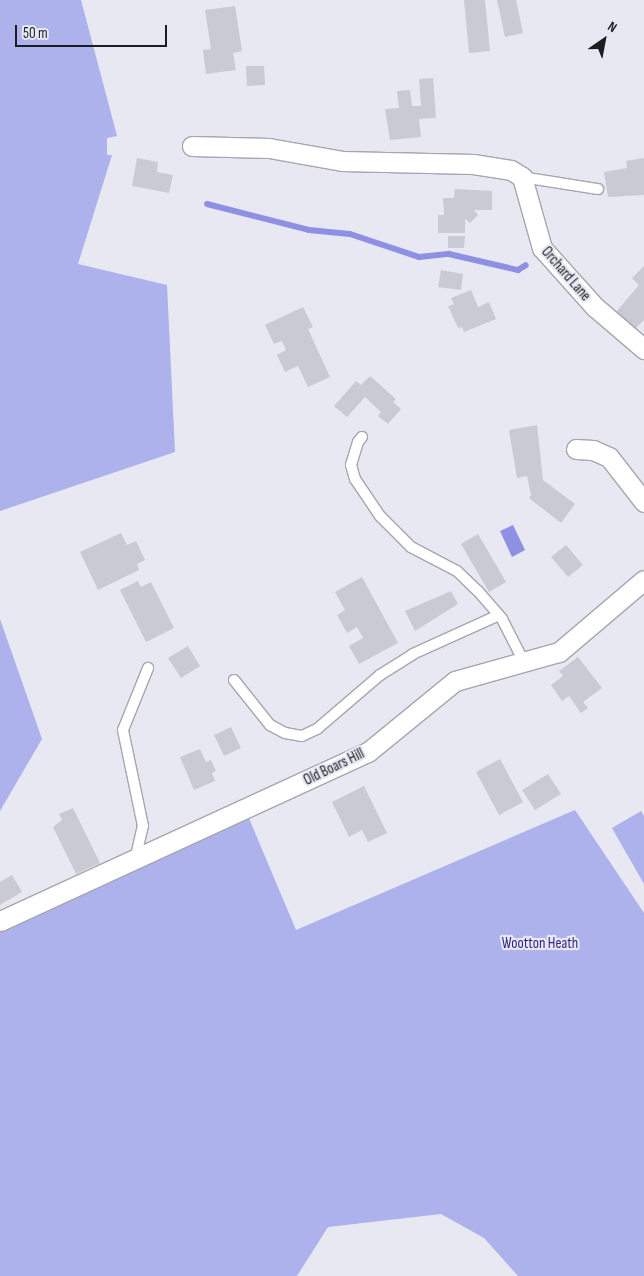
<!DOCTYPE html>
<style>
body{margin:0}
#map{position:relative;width:644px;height:1276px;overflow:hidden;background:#e7e8f2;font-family:"Sofia Sans Condensed",sans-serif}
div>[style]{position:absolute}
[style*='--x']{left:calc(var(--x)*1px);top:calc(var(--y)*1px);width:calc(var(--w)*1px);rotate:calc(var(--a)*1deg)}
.green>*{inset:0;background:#adb1ec}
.water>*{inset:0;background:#8e90e4}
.stream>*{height:6px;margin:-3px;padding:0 3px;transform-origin:3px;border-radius:3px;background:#8e90e4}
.building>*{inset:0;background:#c9cad3}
.roads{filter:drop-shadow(1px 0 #a5a6af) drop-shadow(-1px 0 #a5a6af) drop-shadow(0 1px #a5a6af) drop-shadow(0 -1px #a5a6af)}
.lane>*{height:10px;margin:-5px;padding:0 5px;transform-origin:5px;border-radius:5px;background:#fff}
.street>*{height:19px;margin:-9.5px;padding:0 9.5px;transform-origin:9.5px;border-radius:9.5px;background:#fff}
span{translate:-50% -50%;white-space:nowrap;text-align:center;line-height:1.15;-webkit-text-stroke:4.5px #e7e8f2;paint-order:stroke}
.street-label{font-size:15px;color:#1c1d20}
.park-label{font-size:15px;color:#312384}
.north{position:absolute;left:579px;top:15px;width:50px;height:50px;-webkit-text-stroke:4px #e7e8f2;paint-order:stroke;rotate:33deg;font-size:14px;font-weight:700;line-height:20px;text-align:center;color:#1c1d20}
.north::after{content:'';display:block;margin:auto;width:18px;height:22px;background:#1c1d20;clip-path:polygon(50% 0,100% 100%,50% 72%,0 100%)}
.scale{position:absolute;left:15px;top:25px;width:152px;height:22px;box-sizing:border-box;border:2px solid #1c1d20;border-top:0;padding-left:6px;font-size:15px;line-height:18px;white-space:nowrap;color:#1c1d20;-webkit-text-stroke:4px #e7e8f2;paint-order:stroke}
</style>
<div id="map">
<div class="green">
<div style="clip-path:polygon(0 0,81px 0,117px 136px,107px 138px,107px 155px,112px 155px,78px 264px,167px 285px,175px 452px,0 511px)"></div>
<div style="clip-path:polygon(0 619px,42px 739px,0 811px)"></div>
<div style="clip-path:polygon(575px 810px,644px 913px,644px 1276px,518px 1276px,484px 1238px,441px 1214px,328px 1227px,297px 1276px,0 1276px,0 930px,248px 816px,296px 930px)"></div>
<div style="clip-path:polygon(641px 811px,644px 816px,644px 884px,612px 828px)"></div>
</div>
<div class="water">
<div style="clip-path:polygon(513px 525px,525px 550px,512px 557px,500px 531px)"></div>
</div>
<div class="stream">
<div style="--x:207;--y:204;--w:105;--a:14.3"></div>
<div style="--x:309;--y:230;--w:41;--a:5.6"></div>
<div style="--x:350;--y:234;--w:73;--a:18.4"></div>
<div style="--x:419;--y:257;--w:30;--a:-6"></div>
<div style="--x:449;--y:254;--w:71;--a:13.1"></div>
<div style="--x:518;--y:270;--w:9;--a:-32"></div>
</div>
<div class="building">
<div style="clip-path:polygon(464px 0,485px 0,490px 51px,469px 53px)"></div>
<div style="clip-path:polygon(497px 0,516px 0,523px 33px,505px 37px)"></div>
<div style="clip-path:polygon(235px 6px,242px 51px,233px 53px,236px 70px,206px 74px,203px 50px,211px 49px,205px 10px)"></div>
<div style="clip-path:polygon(246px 66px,264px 66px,265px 85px,247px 86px)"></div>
<div style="clip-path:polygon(433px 78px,436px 118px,419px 119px,421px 137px,390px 140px,385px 109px,399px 108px,397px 91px,410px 90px,412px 106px,421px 106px,419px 79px)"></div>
<div style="clip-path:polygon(137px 158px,158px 162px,157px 172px,173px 175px,169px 193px,132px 186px)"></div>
<div style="clip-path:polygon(644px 158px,644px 195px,608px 197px,604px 172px,627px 168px,626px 161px)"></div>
<div style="clip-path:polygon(455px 189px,492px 191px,492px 210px,474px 210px,478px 215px,470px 223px,465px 219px,465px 233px,438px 233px,438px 215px,444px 215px,443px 198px,454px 198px)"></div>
<div style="clip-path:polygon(448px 236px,465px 236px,464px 248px,448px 248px)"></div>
<div style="clip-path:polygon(644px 266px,644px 320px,634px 330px,616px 312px,639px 285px,632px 278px)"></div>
<div style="clip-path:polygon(441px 270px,463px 274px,461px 290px,438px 287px)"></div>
<div style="clip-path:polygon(471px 290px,478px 307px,489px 302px,496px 319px,464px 332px,462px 327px,458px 328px,448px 306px,454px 304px,451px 298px)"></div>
<div style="clip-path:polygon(303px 307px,313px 327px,308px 329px,330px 377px,308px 387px,298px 366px,285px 372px,277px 355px,286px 350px,282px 341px,274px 344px,265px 325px)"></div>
<div style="clip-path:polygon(370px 376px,396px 399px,393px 402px,401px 409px,388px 424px,378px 416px,381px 412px,365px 397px,347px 417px,334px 406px,356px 381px,361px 385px)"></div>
<div style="clip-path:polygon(537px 425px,543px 480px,575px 504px,561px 523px,529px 498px,531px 495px,527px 476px,517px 478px,509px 430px)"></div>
<div style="clip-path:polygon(121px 533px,127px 545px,136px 541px,145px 560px,137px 564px,139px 570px,98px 590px,80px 552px)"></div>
<div style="clip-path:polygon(478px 534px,506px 582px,489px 592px,461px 544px)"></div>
<div style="clip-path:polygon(566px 545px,583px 565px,568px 577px,551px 557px)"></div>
<div style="clip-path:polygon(362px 577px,398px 643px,359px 664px,349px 646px,363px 638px,357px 627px,347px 633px,337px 615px,345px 610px,335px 592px)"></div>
<div style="clip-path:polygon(138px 581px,141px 587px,151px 582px,174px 628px,146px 642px,120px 590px)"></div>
<div style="clip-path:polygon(451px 591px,458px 604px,415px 631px,405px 611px)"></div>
<div style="clip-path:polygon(188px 646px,200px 666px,181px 678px,168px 658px)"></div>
<div style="clip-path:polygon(578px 657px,602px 688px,583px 702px,588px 708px,581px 713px,569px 696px,562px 701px,551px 685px,563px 676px,559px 671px)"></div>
<div style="clip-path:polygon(231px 727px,241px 748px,224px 756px,214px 735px)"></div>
<div style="clip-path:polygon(200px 749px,206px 762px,211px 760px,216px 771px,212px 773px,215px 781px,194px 790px,180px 757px)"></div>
<div style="clip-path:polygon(500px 759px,523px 802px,499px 815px,476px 772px)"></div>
<div style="clip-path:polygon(548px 774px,561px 794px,535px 810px,522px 790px)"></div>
<div style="clip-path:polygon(364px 786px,387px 833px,368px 842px,362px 830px,349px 837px,332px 802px)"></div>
<div style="clip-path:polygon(73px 808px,100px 863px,76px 874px,53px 827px,62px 820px,59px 814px)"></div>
<div style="clip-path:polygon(12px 875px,22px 892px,0 905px,0 882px)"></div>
</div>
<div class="roads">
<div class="lane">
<div style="--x:522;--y:177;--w:77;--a:9"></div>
<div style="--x:362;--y:437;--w:6;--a:129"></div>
<div style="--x:358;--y:442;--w:24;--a:107"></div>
<div style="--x:351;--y:465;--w:15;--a:74"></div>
<div style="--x:355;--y:479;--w:45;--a:56"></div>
<div style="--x:380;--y:516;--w:44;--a:45"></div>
<div style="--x:411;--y:547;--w:52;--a:27.6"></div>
<div style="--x:457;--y:571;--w:29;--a:44"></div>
<div style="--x:478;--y:591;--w:37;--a:49"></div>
<div style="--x:502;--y:619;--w:48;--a:62.9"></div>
<div style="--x:234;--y:680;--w:58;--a:51.3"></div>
<div style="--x:270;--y:725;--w:17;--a:28"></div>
<div style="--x:285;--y:733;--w:17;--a:10"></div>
<div style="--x:302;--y:736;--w:17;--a:-25"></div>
<div style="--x:317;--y:729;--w:83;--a:-40.6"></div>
<div style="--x:380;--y:675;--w:39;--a:-32"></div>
<div style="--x:413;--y:654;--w:94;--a:-24.4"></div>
<div style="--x:135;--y:860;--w:35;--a:-77"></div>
<div style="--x:143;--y:826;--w:98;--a:-101.8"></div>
<div style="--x:123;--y:730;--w:67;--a:-68"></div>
</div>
<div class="street">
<div style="--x:192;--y:146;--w:77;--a:1.5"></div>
<div style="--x:269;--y:148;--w:74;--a:10.1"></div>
<div style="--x:342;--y:161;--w:131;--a:1.3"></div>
<div style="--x:473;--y:164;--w:38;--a:9"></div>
<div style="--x:511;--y:170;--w:13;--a:32"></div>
<div style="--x:522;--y:177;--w:74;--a:74.3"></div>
<div style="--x:542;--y:248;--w:79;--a:48.1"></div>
<div style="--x:595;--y:307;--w:65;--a:40.6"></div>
<div style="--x:576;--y:449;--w:17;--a:3"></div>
<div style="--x:593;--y:450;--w:17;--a:24"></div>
<div style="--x:609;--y:457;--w:57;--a:52.1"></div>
<div style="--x:0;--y:921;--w:405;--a:-24.7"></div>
<div style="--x:368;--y:752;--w:112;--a:-39.2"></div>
<div style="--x:455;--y:681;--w:108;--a:-15.6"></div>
<div style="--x:559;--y:652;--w:111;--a:-40.3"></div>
</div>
</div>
<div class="street-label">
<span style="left:566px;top:274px;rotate:49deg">Orchard Lane</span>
<span style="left:334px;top:767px;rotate:-26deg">Old Boars Hill</span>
</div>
<div class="park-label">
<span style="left:540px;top:944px">Wootton Heath</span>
</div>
<div class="north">N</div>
<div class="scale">50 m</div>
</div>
